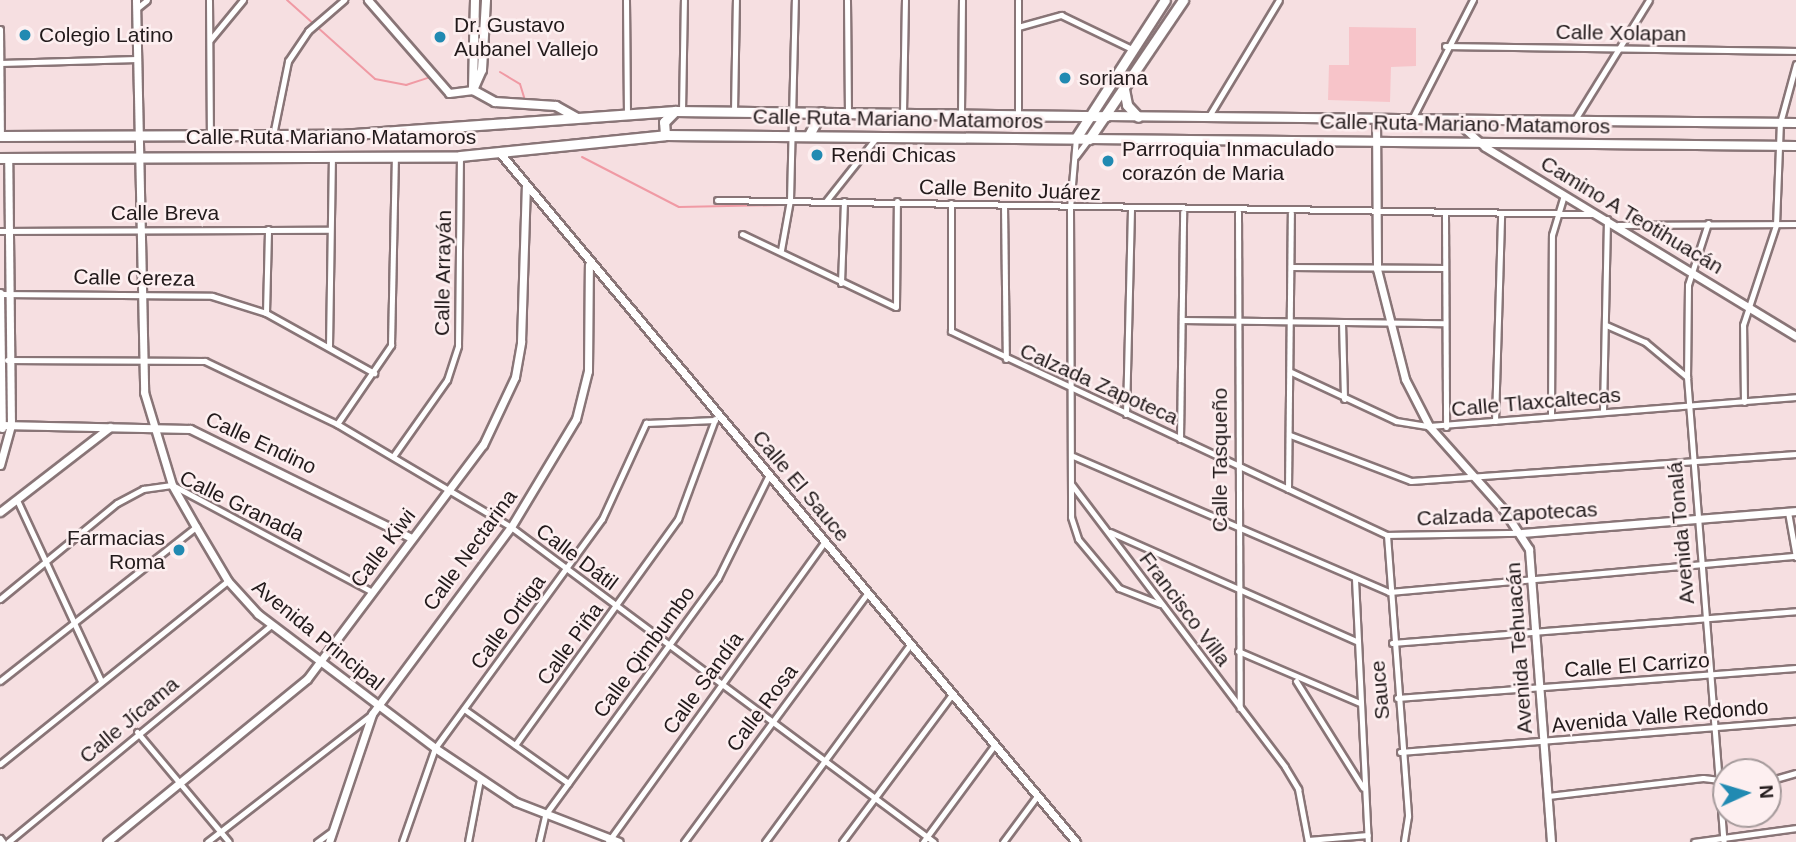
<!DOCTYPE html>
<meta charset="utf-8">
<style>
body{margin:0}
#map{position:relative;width:1796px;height:842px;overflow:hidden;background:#f6dfe1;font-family:Arial,sans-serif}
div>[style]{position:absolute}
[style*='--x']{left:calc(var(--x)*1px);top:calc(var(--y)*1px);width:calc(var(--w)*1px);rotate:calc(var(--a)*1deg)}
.green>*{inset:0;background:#f7c4c9}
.stream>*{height:2px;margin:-1px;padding:0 1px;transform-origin:1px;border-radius:1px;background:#f09aa4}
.roads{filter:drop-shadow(2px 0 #897577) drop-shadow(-2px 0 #897577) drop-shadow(0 2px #897577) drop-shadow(0 -2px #897577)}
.minor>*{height:5px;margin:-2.5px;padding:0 2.5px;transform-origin:2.5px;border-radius:2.5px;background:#fff}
.tertiary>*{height:7px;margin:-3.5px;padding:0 3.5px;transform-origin:3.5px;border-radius:3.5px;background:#fff}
.secondary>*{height:8px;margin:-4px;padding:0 4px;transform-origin:4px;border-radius:4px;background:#fff}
.primary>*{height:9px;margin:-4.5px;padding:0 4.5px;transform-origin:4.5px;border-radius:4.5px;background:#fff}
.dots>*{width:19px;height:19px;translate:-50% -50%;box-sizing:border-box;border:4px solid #fdeff0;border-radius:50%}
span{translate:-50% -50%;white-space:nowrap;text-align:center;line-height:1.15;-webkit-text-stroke:5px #fdeff0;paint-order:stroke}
.poi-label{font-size:21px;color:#221a1b}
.left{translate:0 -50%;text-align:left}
.right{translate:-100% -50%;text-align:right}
.street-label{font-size:21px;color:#221a1b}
.north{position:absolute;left:1712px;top:758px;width:70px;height:70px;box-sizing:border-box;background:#fdeff0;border:2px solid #a59a9b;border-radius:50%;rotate:86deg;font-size:19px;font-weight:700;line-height:28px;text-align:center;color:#221a1b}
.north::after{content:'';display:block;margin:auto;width:24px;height:32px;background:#218ab2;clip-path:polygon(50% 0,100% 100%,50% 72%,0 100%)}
</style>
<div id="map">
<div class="green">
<div style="clip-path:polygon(1349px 27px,1416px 28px,1416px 66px,1391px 67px,1390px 102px,1328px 100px,1329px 65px,1349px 65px)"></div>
</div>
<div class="stream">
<div style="--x:287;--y:0;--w:118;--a:41.9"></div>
<div style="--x:375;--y:79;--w:32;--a:11"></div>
<div style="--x:406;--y:85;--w:23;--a:-18"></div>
<div style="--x:500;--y:72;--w:23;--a:31"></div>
<div style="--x:520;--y:84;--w:14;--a:73"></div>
<div style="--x:582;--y:157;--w:109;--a:27.3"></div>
<div style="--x:679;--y:207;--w:101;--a:-1.1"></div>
</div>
<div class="roads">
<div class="minor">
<div style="--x:209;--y:0;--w:135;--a:89.6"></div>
<div style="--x:626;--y:0;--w:112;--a:89.5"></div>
<div style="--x:847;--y:0;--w:113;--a:89.5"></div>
<div style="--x:1018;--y:0;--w:114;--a:90"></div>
<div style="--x:136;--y:9;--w:14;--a:-39"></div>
<div style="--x:1018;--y:27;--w:45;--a:-15.6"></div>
<div style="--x:1061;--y:15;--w:79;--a:25.6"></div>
<div style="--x:0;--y:29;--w:107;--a:89.5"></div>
<div style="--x:210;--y:40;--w:52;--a:-50.5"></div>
<div style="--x:1445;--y:46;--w:351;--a:0.8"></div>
<div style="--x:0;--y:63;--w:137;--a:-1.7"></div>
<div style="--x:682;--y:111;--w:111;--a:-89"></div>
<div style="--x:734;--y:111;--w:111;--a:-89"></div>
<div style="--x:903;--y:113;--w:113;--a:-89"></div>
<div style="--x:961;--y:113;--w:113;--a:-89.5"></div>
<div style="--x:1209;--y:116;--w:135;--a:-58.9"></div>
<div style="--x:1412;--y:119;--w:134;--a:-62.9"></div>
<div style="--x:1574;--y:121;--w:142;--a:-58.2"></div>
<div style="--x:273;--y:135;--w:76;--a:-78.5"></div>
<div style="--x:288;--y:61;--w:36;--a:-56"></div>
<div style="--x:308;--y:31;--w:48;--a:-40.7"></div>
<div style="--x:1076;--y:138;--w:70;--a:94.9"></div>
<div style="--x:1070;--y:208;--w:309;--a:89.8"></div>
<div style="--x:1071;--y:517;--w:23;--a:72"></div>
<div style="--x:1078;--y:539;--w:64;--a:50.1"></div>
<div style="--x:1119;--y:588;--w:44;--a:21.3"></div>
<div style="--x:1076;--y:156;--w:21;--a:-53"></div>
<div style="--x:717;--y:200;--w:876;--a:0.92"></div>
<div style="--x:826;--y:201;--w:80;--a:-51.6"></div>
<div style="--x:951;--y:203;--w:128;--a:90"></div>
<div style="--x:951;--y:331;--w:481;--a:25.1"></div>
<div style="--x:1387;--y:535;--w:133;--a:-0.9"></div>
<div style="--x:1004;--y:205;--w:154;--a:89.3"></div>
<div style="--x:1238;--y:212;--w:496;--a:89.8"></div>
<div style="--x:1445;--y:215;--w:212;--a:89.7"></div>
<div style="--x:1708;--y:223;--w:65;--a:107.9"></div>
<div style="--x:1688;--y:285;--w:92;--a:90.6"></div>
<div style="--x:1687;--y:377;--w:466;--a:85.5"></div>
<div style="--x:1618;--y:225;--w:178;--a:-0.3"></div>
<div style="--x:0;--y:231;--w:330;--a:-0.2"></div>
<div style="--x:742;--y:234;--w:170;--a:25.4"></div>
<div style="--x:896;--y:307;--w:106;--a:-89.5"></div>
<div style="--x:781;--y:250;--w:51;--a:-79.8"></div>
<div style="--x:790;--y:200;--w:200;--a:-88.6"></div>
<div style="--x:1292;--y:267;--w:153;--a:0.4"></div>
<div style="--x:841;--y:283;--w:82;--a:-87.9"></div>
<div style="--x:0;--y:294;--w:212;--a:0.5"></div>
<div style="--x:212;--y:296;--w:57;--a:17.5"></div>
<div style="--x:266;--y:313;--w:124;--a:29.1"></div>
<div style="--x:266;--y:313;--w:84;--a:-88.6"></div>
<div style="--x:1182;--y:320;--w:263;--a:0.7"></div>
<div style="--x:1342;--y:322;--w:77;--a:88.5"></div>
<div style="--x:1606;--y:325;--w:43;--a:23.6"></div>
<div style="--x:1645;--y:342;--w:55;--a:39.8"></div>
<div style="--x:329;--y:346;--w:189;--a:-89.1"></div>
<div style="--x:7;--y:360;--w:198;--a:0.3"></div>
<div style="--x:205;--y:361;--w:146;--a:25.5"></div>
<div style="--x:337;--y:424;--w:202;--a:30.6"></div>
<div style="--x:511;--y:527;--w:527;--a:36.67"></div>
<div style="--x:1291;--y:372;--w:116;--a:25"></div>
<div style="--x:1396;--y:421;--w:33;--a:9"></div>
<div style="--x:1429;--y:426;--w:368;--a:-4.5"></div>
<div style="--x:1744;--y:402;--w:77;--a:-90.7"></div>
<div style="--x:1743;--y:325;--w:105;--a:-71.7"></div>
<div style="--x:1776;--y:225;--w:102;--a:-87.8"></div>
<div style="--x:1780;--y:123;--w:61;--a:-74.8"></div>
<div style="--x:1603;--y:411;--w:192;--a:-88.8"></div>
<div style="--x:1126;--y:414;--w:204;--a:-88.6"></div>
<div style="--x:1551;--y:415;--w:180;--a:-89.7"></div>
<div style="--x:1552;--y:235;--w:42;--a:-73.3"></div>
<div style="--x:1495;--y:421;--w:207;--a:-88.3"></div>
<div style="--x:337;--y:424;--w:96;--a:-55.6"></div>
<div style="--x:391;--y:345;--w:188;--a:-88.8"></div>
<div style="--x:1290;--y:435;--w:129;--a:20.8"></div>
<div style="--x:1411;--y:481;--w:386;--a:-4"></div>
<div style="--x:1180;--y:439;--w:227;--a:-89.2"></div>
<div style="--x:394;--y:455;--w:92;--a:-54.8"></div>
<div style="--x:447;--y:380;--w:36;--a:-72"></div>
<div style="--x:458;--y:346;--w:190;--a:-89.4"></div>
<div style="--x:1073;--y:456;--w:344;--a:23.3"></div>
<div style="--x:1389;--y:592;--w:409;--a:-5.1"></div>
<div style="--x:1072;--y:485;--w:353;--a:52.9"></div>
<div style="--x:1285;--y:767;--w:26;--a:59"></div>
<div style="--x:1298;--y:789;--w:54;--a:79.3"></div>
<div style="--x:1288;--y:489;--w:276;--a:-89.4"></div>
<div style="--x:17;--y:500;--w:200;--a:65.1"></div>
<div style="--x:1788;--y:512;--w:46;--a:79.9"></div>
<div style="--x:1110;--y:532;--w:271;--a:23.9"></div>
<div style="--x:1387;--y:535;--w:282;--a:85.7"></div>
<div style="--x:1408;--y:816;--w:26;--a:99"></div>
<div style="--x:1355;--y:579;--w:263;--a:87.2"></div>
<div style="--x:0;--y:599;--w:151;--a:-39.4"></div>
<div style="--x:117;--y:503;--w:30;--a:-28"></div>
<div style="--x:143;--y:489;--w:29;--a:-8"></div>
<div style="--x:172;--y:485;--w:227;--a:28.1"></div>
<div style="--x:1392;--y:643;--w:405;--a:-4.5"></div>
<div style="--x:1238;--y:651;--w:133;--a:23.1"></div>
<div style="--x:0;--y:681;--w:249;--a:-38.2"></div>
<div style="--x:1296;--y:681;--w:126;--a:57.9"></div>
<div style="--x:1397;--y:698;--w:400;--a:-4.3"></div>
<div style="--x:464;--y:709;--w:128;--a:35.4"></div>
<div style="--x:137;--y:732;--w:143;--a:50.1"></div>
<div style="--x:515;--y:745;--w:279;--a:-54.2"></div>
<div style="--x:678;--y:519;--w:107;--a:-69.7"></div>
<div style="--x:1400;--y:752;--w:397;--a:-4.5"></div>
<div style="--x:0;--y:764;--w:292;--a:-38.8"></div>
<div style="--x:1768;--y:781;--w:29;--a:-16"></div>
<div style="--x:1548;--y:796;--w:156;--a:-6.6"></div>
<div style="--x:1703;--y:778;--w:23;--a:7"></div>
<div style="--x:0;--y:838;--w:5;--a:53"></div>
<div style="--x:1308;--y:840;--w:60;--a:-4.8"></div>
<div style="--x:8;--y:842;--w:341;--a:-39.5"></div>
<div style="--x:207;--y:842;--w:209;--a:-37.8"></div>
<div style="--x:317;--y:842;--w:19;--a:-36"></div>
<div style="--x:402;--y:842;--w:100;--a:-70.7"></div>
<div style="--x:435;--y:748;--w:283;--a:-53.9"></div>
<div style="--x:602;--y:519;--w:106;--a:-65.4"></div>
<div style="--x:646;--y:423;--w:69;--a:-2.5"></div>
<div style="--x:468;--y:842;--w:64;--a:-79.2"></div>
<div style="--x:539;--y:842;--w:28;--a:-77"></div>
<div style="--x:545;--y:815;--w:293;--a:-53.9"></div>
<div style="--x:718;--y:578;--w:113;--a:-63.7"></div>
<div style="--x:608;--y:842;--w:369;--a:-54.2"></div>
<div style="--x:684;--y:842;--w:308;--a:-53.6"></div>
<div style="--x:765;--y:842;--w:243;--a:-53.7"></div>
<div style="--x:842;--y:842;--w:182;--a:-53.3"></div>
<div style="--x:923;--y:842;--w:118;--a:-53.6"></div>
<div style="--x:1003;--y:842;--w:57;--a:-53.5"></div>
<div style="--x:1694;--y:842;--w:103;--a:-7.8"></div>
</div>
<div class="tertiary">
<div style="--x:136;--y:0;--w:392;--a:88.8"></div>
<div style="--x:144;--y:392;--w:97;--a:73.2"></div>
<div style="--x:172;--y:485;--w:48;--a:60.3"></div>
<div style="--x:196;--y:527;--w:63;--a:59.3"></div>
<div style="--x:228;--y:581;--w:45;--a:47.7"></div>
<div style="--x:258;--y:614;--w:222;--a:37.1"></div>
<div style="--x:435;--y:748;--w:97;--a:33.7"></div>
<div style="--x:516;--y:802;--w:110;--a:21.2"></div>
<div style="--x:368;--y:0;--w:123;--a:48.9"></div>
<div style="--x:449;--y:93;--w:24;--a:-7"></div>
<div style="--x:1376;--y:119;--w:150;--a:89.6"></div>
<div style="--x:1377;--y:269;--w:114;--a:75.7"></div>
<div style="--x:1405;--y:379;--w:53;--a:62.9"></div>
<div style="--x:1429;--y:426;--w:111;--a:48.3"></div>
<div style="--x:1503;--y:509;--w:48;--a:57"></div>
<div style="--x:1529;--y:549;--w:294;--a:85.7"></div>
<div style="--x:1455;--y:120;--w:40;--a:42"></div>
<div style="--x:1485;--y:147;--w:364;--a:31.3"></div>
<div style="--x:500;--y:153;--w:898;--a:50.1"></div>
<div style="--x:0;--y:293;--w:135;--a:89.2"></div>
<div style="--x:1;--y:425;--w:189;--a:1.2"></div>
<div style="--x:190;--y:429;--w:247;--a:26.2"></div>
<div style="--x:0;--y:465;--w:41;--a:-74.6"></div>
<div style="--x:11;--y:425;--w:267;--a:-90.6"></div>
<div style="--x:0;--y:512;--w:139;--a:-37.7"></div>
<div style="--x:1522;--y:533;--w:275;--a:-4.6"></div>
<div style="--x:107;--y:842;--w:258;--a:-39.2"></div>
<div style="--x:307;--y:679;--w:293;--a:-53.1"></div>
<div style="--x:483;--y:445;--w:75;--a:-64.8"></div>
<div style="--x:515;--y:377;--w:36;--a:-80"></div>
<div style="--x:521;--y:342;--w:155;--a:-88.2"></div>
<div style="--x:329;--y:842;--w:135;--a:-71.4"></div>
<div style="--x:372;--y:714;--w:233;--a:-53.4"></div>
<div style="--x:511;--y:527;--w:126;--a:-59"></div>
<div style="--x:576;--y:419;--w:49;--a:-76"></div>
<div style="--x:588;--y:371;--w:106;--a:-89.5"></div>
</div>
<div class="secondary">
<div style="--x:473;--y:88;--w:88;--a:-88.7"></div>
<div style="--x:473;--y:90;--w:25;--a:29"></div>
<div style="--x:495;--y:102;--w:61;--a:3.8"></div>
<div style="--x:556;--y:106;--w:23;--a:29"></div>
<div style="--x:473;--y:90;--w:22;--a:-66"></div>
<div style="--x:482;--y:70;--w:70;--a:-86.7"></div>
<div style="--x:1106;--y:116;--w:690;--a:0.58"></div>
<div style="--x:1089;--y:139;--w:707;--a:0.57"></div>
</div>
<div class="primary">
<div style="--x:1124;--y:89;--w:16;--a:79"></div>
<div style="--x:1127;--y:105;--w:16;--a:47"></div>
<div style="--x:665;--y:135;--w:13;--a:-94"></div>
<div style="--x:664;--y:122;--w:16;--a:-45"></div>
<div style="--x:809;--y:135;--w:26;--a:-62"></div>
<div style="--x:0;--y:136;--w:340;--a:-0.2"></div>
<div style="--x:340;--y:135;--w:336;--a:-4.1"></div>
<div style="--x:675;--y:111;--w:431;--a:0.7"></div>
<div style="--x:1076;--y:138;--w:164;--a:-57.2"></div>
<div style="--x:0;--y:158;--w:460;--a:-0.2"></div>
<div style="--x:460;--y:156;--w:206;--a:-5.8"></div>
<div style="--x:665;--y:135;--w:424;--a:0.5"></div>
<div style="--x:1089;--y:139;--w:168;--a:-55.9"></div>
</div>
</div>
<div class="dots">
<div style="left:25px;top:35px;background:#218ab2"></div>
<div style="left:440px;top:37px;background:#218ab2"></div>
<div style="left:1065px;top:78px;background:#218ab2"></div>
<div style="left:817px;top:155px;background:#218ab2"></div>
<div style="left:1108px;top:161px;background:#218ab2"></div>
<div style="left:179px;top:550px;background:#218ab2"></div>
</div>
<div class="poi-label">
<span class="left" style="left:454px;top:37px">Dr. Gustavo<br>Aubanel Vallejo</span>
<span class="left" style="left:39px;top:35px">Colegio Latino</span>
<span class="left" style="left:1079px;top:78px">soriana</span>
<span class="left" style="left:1122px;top:161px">Parrroquia Inmaculado<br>corazón de Maria</span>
<span class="left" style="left:831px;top:155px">Rendi Chicas</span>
<span class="right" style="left:165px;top:550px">Farmacias<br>Roma</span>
</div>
<div class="street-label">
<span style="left:1621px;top:33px;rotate:1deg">Calle Xolapan</span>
<span style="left:898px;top:119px;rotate:1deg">Calle Ruta Mariano Matamoros</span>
<span style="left:1465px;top:124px;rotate:1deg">Calle Ruta Mariano Matamoros</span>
<span style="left:331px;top:137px">Calle Ruta Mariano Matamoros</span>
<span style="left:1010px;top:190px;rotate:2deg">Calle Benito Juárez</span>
<span style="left:165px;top:213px">Calle Breva</span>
<span style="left:1632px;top:215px;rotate:31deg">Camino A Teotihuacán</span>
<span style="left:443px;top:273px;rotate:-89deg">Calle Arrayán</span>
<span style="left:134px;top:278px;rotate:1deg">Calle Cereza</span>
<span style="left:1099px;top:384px;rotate:24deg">Calzada Zapoteca</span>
<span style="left:1536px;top:402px;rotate:-5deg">Calle Tlaxcaltecas</span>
<span style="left:261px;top:443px;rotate:25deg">Calle Endino</span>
<span style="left:1220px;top:460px;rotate:-90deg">Calle Tasqueño</span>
<span style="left:801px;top:486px;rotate:50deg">Calle El Sauce</span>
<span style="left:242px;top:506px;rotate:26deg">Calle Granada</span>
<span style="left:1507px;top:514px;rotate:-3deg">Calzada Zapotecas</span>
<span style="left:1681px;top:533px;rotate:-95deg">Avenida Tonalá</span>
<span style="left:383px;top:548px;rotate:-53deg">Calle Kiwi</span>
<span style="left:470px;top:550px;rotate:-54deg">Calle Nectarina</span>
<span style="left:577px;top:557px;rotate:37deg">Calle Dátil</span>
<span style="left:1185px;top:609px;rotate:53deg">Francisco Villa</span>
<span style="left:508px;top:622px;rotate:-54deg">Calle Ortiga</span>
<span style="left:318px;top:635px;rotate:39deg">Avenida Principal</span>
<span style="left:570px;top:644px;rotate:-54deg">Calle Piña</span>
<span style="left:1519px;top:648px;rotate:-94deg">Avenida Tehuacán</span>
<span style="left:644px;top:652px;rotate:-54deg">Calle Qimbumbo</span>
<span style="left:1637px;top:665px;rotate:-4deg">Calle El Carrizo</span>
<span style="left:703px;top:683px;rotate:-54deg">Calle Sandía</span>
<span style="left:1380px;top:690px;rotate:-95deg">Sauce</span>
<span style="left:762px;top:708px;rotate:-53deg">Calle Rosa</span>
<span style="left:1660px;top:716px;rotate:-5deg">Avenida Valle Redondo</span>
<span style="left:129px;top:720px;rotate:-40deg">Calle Jícama</span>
</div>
<div class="north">N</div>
</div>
